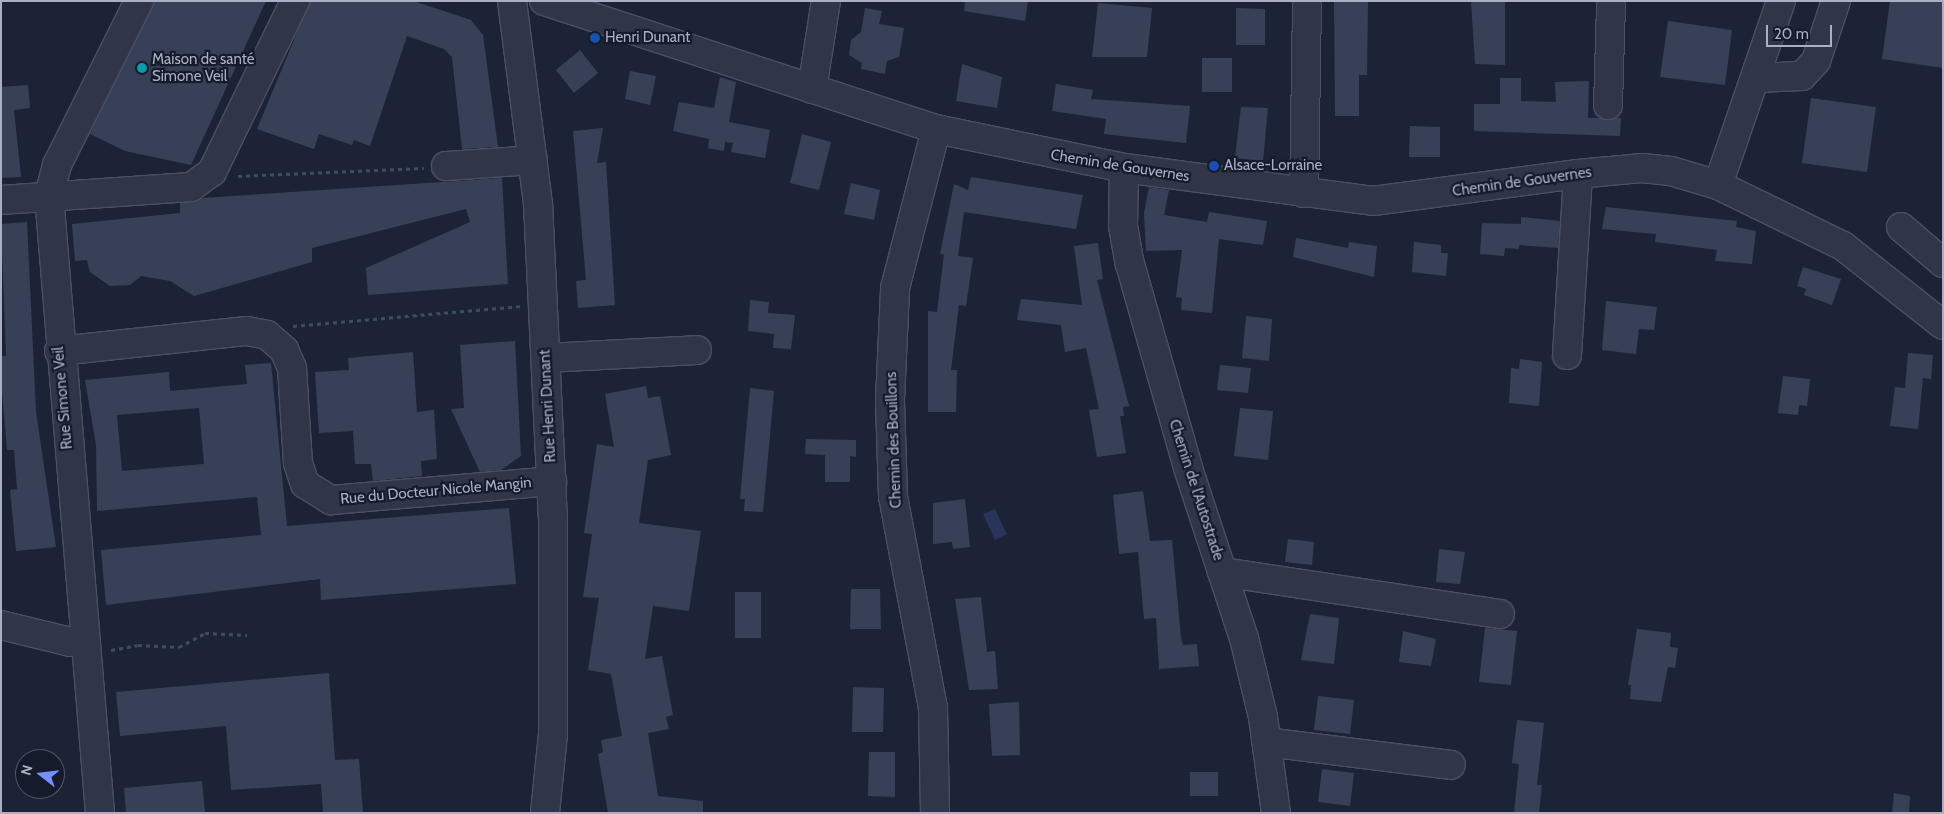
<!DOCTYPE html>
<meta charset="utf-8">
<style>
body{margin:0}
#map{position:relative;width:1944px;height:814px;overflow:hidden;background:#1d2337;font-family:Cabin,sans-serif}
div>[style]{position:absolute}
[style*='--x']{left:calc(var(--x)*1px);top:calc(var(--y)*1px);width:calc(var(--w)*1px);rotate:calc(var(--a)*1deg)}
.water>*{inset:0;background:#29345a}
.building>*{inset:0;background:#384058}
.path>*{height:3px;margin-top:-1.5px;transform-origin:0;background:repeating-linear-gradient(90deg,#3c4e56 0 4px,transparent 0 8px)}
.roads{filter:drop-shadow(1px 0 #4b5063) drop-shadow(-1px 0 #4b5063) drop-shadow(0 1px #4b5063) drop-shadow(0 -1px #4b5063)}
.minor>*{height:28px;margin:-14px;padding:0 14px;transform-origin:14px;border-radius:14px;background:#303648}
.dots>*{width:14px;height:14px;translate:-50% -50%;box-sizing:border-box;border:2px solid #161b2c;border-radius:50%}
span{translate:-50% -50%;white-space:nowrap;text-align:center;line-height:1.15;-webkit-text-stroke:4.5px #161b2c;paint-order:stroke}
.poi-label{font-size:15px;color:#aaafc5}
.left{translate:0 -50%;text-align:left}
.street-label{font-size:15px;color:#aaafc5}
.frame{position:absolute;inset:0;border:2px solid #aaafc5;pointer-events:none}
.north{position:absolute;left:15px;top:749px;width:50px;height:50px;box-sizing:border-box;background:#161b2c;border:1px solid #515669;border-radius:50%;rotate:286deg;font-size:14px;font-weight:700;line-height:20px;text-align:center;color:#aaafc5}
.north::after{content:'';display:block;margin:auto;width:18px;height:22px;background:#7590ff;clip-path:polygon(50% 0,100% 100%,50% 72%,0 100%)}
.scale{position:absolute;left:1766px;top:25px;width:66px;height:22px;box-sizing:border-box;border:2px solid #aaafc5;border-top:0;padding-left:6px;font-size:15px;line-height:18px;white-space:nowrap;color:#aaafc5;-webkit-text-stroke:4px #161b2c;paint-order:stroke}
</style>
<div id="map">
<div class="water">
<div style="clip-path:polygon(995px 509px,1007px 534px,995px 540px,983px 514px)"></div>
</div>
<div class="building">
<div style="clip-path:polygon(154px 1px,266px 1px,191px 165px,125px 151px,90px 134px)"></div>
<div style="clip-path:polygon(310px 1px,413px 1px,471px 20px,483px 35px,498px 147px,462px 149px,452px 57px,444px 49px,407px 36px,370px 146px,354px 140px,352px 145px,319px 134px,314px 149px,257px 129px)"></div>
<div style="clip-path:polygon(965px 1px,1028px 1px,1025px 21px,964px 11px)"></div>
<div style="clip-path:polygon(1334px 1px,1368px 1px,1367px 75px,1359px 75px,1359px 116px,1335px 116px)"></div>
<div style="clip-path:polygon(1471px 1px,1505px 1px,1505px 65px,1475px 64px)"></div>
<div style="clip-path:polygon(1890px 1px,1943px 1px,1943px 68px,1882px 59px)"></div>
<div style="clip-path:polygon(1098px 3px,1152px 8px,1147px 57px,1092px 57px)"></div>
<div style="clip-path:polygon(865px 8px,882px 11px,879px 24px,904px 28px,899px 57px,887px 61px,885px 74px,861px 69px,862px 63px,849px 55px,851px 40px,861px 32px)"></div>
<div style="clip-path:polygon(1236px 8px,1265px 9px,1265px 45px,1236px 45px)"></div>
<div style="clip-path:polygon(1668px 21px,1732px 30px,1725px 85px,1660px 77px)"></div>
<div style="clip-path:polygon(580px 50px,598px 73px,574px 93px,556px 70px)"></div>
<div style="clip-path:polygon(1202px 58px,1232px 58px,1232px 92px,1202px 92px)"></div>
<div style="clip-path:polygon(962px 64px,1002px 77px,997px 108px,956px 101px)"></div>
<div style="clip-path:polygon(630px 71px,656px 76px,650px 105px,625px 99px)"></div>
<div style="clip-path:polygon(720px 77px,736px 82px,729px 122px,770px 130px,765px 158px,731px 152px,733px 143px,725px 142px,724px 151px,708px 148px,709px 139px,673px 131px,679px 102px,714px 108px)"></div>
<div style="clip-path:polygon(1500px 78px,1521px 78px,1521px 101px,1556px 102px,1555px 82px,1589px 81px,1588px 118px,1621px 118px,1620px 136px,1474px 131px,1474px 104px,1500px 104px)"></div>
<div style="clip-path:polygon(1056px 84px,1093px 90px,1091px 99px,1190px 106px,1186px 143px,1104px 134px,1106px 119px,1052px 111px)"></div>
<div style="clip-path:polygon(28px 85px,30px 108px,14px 110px,21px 177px,1px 178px,1px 87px)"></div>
<div style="clip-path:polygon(1811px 98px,1876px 107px,1867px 172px,1802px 163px)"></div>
<div style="clip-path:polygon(1241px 107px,1268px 108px,1263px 161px,1235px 158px)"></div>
<div style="clip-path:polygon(1410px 126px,1440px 127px,1440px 157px,1409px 157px)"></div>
<div style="clip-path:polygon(603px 128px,597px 163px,606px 162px,615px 305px,578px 308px,576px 281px,586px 280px,573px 131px)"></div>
<div style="clip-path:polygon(802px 134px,831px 142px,819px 190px,790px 183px)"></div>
<div style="clip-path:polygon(971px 177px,1083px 195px,1076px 229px,964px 212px,958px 256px,973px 258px,966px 306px,959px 305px,951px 370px,957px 370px,956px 412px,928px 412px,928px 311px,937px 312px,944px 254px,955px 256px,940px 254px,954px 184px,968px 190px)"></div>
<div style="clip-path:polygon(502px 178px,508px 284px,368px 295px,366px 268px,470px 222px,466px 209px,312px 248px,312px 262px,194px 296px,170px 281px,141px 276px,130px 285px,110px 286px,90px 272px,87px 260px,75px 261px,72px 224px,180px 213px,180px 203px,202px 198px)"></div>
<div style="clip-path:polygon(851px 183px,880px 190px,874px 220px,844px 214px)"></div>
<div style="clip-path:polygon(1149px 187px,1169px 190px,1164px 215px,1207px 222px,1209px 212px,1267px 221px,1263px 245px,1219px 239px,1212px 313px,1181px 310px,1182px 298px,1176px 297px,1182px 250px,1146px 251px,1144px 213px)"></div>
<div style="clip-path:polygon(1606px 207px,1737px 221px,1736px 227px,1756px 231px,1752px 264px,1715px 261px,1717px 250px,1655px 242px,1656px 234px,1602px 229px)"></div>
<div style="clip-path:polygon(1521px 217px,1560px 221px,1558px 248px,1519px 245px,1519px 249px,1505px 248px,1504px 256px,1480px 254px,1482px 223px,1521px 224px)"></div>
<div style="clip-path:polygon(27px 222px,36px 412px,56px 547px,16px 551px,10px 490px,17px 489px,14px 450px,7px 450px,1px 380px,1px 356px,6px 356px,1px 224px)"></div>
<div style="clip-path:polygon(1296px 238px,1348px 248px,1349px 242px,1377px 246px,1374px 277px,1293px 257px)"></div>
<div style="clip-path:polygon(1414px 242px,1441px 245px,1441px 253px,1448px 253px,1446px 276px,1412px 272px)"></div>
<div style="clip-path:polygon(1098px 243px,1103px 279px,1097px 280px,1129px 406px,1123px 407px,1124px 416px,1120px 416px,1126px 453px,1097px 457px,1089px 410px,1099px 409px,1086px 348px,1065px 352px,1061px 325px,1017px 320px,1021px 299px,1082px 305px,1074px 246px)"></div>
<div style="clip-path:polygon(1803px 267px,1841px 279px,1832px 305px,1804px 295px,1806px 289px,1797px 286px)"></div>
<div style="clip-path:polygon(750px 300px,769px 302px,768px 313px,795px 315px,791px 349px,773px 348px,774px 334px,748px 331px)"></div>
<div style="clip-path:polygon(1606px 301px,1657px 307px,1654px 330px,1639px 329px,1636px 354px,1602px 350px)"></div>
<div style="clip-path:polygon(1246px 316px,1272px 319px,1269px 361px,1242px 358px)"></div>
<div style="clip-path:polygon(515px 341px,521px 456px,501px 470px,480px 472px,451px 409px,464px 408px,460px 345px)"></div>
<div style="clip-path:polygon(413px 352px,417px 412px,434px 410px,437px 459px,421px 461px,422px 476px,373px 481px,371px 464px,355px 464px,353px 431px,319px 433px,315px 372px,349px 370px,348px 358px)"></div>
<div style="clip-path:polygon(1908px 353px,1933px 355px,1931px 379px,1923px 378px,1918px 429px,1890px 426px,1895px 387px,1905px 388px)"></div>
<div style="clip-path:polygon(1520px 359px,1542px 362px,1539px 406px,1509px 403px,1511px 368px,1519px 369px)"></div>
<div style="clip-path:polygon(evenodd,271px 363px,287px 526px,509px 508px,516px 584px,321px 600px,320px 579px,106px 605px,101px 550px,261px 535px,257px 497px,97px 511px,96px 445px,85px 380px,169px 372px,170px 391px,247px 384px,245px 365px,271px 363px,199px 408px,204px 464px,122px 471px,117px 415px,199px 408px)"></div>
<div style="clip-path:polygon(1220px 365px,1251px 368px,1248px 393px,1217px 390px)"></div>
<div style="clip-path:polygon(1783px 376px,1810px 379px,1807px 406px,1799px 405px,1798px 415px,1778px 413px)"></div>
<div style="clip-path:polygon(646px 386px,648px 398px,660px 396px,671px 455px,648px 460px,639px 523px,701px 531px,689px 611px,653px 606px,645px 659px,662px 656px,673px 715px,666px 717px,669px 729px,648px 733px,658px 796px,703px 801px,703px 813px,608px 813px,598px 754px,603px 752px,601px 740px,622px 736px,611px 674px,588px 670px,599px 598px,583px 597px,592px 534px,584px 533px,597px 444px,614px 447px,605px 394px)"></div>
<div style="clip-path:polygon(750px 388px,774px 391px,763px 512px,744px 511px,745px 499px,740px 499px)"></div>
<div style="clip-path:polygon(1240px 408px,1273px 411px,1268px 460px,1234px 456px)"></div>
<div style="clip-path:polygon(806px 439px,856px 440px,856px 457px,850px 456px,850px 482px,825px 482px,825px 455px,805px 454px)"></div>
<div style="clip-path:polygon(1143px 491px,1150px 541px,1172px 540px,1181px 638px,1183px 645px,1197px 644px,1199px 666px,1159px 669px,1156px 618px,1144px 619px,1138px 552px,1119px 554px,1113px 495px)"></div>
<div style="clip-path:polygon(965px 499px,970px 547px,953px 549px,952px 542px,933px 544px,933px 503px)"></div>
<div style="clip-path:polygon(1288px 539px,1314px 542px,1312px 565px,1285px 562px)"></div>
<div style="clip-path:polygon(1439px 549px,1465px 552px,1460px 584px,1436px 582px)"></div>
<div style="clip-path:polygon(851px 589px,880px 589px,881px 629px,850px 629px)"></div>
<div style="clip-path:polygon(735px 592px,761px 592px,761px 638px,735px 638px)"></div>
<div style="clip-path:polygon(981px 597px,987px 652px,995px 651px,998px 689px,969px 690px,955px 599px)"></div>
<div style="clip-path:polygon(1310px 614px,1339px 618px,1334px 664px,1301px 660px)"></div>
<div style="clip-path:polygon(1485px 628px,1517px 631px,1511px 685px,1479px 682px)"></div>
<div style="clip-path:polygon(1637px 629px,1671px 633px,1670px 647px,1678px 648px,1675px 668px,1668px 667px,1661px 702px,1630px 699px,1631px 685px,1628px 685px)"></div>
<div style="clip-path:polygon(1403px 631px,1436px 639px,1431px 666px,1399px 662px)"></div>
<div style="clip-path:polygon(329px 673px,335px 760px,359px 759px,363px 813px,323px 813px,321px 784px,231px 790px,226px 726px,120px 736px,116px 692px)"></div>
<div style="clip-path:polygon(853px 687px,884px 688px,883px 732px,852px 732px)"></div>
<div style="clip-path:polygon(1318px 696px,1354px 700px,1350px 734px,1314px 730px)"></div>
<div style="clip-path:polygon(1019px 702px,1020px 755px,992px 756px,989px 704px)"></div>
<div style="clip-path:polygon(1517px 720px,1544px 723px,1537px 785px,1542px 785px,1539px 813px,1514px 813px,1519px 764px,1512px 763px)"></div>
<div style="clip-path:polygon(869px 752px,895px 752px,895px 797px,868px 796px)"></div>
<div style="clip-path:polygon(1322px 769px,1354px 773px,1350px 806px,1318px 802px)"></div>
<div style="clip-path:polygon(1190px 772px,1218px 772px,1218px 796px,1190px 796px)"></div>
<div style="clip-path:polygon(202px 781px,205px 813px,126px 813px,124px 788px)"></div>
<div style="clip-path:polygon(1894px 793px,1910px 796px,1909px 813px,1892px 813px)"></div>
</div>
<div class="path">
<div style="--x:238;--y:176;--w:186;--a:-2.5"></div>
<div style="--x:293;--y:326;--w:228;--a:-5"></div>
<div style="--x:111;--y:650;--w:27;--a:-10"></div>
<div style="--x:138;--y:645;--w:41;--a:2.8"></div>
<div style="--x:179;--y:647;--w:30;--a:-28"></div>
<div style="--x:205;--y:633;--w:42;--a:2.7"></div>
</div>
<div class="roads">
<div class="minor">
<div style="--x:512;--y:1;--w:204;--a:82.7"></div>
<div style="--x:538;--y:203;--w:315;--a:87.3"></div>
<div style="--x:553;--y:518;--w:216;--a:90"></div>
<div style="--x:553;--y:734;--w:79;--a:95.8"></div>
<div style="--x:544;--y:1;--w:412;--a:18.1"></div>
<div style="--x:936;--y:129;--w:192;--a:11.7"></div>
<div style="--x:1124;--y:168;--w:251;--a:7.5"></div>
<div style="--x:1373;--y:201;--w:207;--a:-7.5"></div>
<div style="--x:1578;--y:174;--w:64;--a:-5.4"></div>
<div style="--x:1642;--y:168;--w:29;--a:6"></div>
<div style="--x:1671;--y:171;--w:49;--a:16.6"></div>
<div style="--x:1718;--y:185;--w:139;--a:26"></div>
<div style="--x:1843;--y:246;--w:127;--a:38.3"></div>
<div style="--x:1756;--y:78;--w:46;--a:-2.5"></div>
<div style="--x:1802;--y:76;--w:21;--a:-47"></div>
<div style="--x:1816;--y:61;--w:63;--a:-71.6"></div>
<div style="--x:812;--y:89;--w:89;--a:-81"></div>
<div style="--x:1608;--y:105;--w:104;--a:-88.3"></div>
<div style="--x:446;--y:166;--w:87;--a:-3.9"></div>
<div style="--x:1124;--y:168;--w:58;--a:91"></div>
<div style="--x:1123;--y:226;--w:39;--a:80"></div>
<div style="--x:1130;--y:264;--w:212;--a:74.1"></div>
<div style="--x:1188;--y:468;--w:179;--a:71.8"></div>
<div style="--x:1244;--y:638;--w:81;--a:76.5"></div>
<div style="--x:1263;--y:717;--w:97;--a:82.3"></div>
<div style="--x:1718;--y:185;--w:194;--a:-71.1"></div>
<div style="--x:1304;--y:193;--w:192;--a:-89.1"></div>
<div style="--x:1;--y:200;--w:190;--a:-3.9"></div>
<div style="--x:191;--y:187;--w:26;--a:-36"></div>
<div style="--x:212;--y:172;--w:190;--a:-64.1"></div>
<div style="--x:1901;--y:227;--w:55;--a:40.6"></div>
<div style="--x:59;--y:351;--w:189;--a:-6.1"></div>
<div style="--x:247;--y:331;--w:20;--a:11"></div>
<div style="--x:267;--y:335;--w:23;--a:41"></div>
<div style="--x:284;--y:350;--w:20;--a:66"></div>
<div style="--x:292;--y:368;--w:95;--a:86.4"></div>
<div style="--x:298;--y:463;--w:22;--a:72"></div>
<div style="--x:305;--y:484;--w:31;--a:32"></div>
<div style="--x:331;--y:500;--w:222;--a:-4.9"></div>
<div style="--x:1567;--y:355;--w:181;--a:-86.5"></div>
<div style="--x:546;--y:358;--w:151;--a:-3"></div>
<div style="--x:1222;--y:572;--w:281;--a:8.6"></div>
<div style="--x:1;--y:625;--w:71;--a:13.8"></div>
<div style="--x:70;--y:642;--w:14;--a:-4"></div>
<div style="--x:1267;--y:742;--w:185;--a:7.1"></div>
<div style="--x:100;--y:813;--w:620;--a:-94.72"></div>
<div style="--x:49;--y:195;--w:31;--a:-75"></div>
<div style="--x:57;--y:165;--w:183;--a:-63.4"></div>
<div style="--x:935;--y:813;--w:105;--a:-91.1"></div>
<div style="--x:933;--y:708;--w:215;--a:-100.7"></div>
<div style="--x:893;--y:497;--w:97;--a:-91.8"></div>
<div style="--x:890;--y:400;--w:112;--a:-87.4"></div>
<div style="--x:895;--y:288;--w:164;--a:-75.5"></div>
</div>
</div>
<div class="dots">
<div style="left:595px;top:38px;background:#1a4fb4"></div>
<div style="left:142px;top:68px;background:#0f9aa8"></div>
<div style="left:1214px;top:166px;background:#1a4fb4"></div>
</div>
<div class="poi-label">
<span class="left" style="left:605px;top:38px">Henri Dunant</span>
<span class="left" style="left:152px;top:68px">Maison de santé<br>Simone Veil</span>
<span class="left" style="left:1224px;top:166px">Alsace-Lorraine</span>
</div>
<div class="street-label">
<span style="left:1120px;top:166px;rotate:9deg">Chemin de Gouvernes</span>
<span style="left:1522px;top:182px;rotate:-8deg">Chemin de Gouvernes</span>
<span style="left:63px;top:398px;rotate:-95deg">Rue Simone Veil</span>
<span style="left:548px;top:406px;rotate:-93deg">Rue Henri Dunant</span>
<span style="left:894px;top:440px;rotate:-92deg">Chemin des Bouillons</span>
<span style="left:1196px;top:490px;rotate:72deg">Chemin de l'Autostrade</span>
<span style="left:436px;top:491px;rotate:-5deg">Rue du Docteur Nicole Mangin</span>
</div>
<div class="frame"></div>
<div class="north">N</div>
<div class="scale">20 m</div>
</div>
